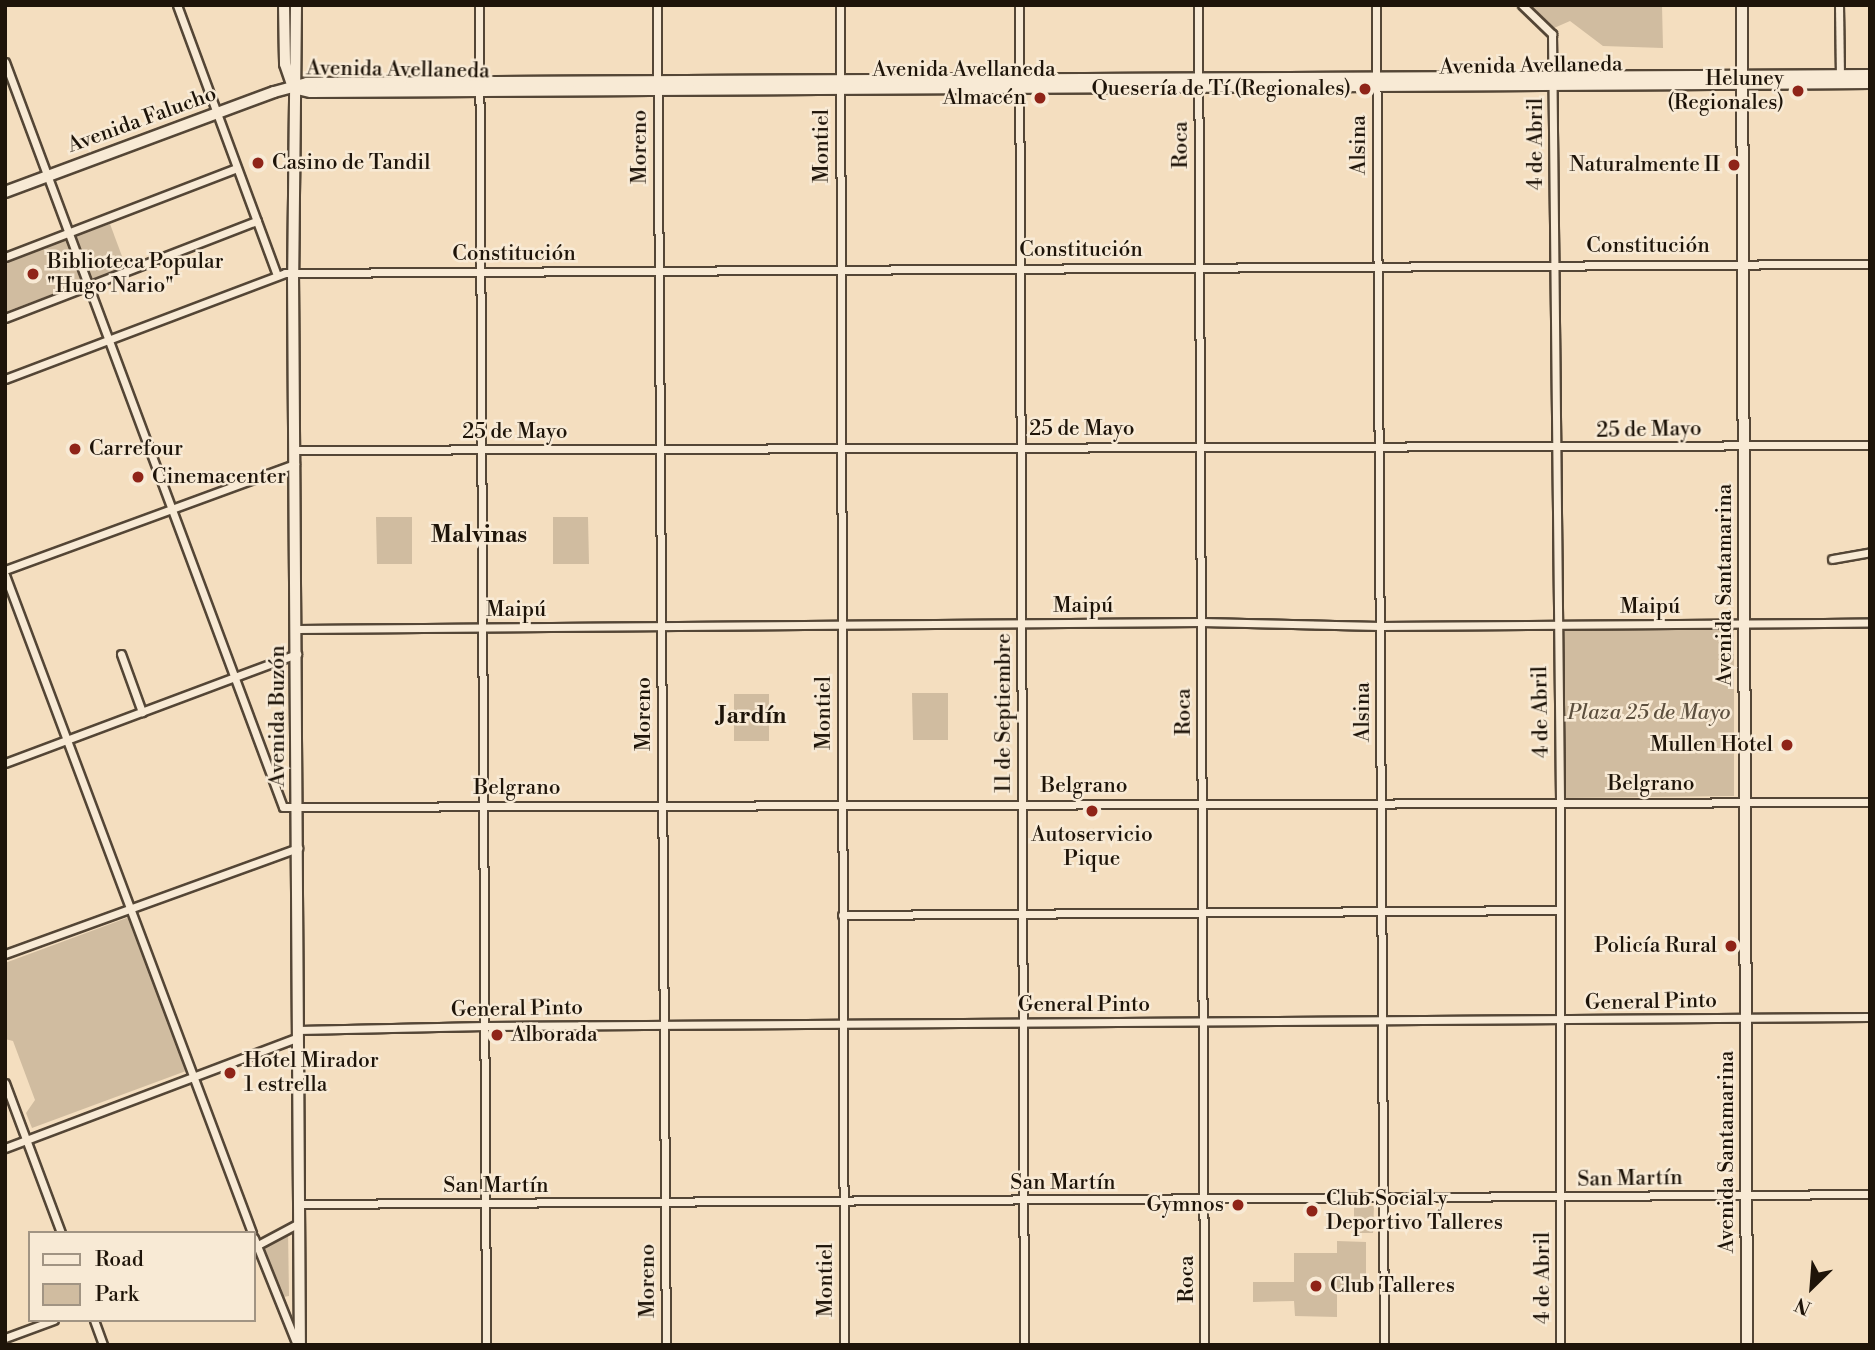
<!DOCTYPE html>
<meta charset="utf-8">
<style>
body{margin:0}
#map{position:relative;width:1875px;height:1350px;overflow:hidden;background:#f4debf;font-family:"Libre Bodoni",serif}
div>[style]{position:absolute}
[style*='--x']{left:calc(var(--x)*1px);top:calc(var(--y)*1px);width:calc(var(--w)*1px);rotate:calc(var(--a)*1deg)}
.green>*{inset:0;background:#d0bca0}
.roads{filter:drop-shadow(2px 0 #544636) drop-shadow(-2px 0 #544636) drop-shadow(0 2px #544636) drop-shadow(0 -2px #544636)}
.street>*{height:7px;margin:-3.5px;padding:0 3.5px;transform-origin:3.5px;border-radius:3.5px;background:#f8ead5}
.secondary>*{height:10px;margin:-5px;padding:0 5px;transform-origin:5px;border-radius:5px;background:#f8ead5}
.dots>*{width:19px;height:19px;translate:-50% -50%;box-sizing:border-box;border:4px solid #f8ead5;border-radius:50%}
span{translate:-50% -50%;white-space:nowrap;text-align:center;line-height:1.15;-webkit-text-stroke:5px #f8ead5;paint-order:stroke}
.street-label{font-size:21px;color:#1e1409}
.poi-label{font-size:21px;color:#1e1409}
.right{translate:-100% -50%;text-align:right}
.left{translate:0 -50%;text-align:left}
.park-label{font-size:21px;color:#5c4f3e;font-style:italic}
.neighbourhood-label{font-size:23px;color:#1e1409;font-weight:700}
.frame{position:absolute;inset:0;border:7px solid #1e1409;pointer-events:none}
.legend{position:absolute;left:28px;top:1231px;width:228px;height:91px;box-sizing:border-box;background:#f8ead5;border:2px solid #a19483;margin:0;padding:9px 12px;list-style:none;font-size:21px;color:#1e1409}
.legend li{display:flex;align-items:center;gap:14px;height:35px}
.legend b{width:35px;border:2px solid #a19483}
.north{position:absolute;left:1777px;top:1252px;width:70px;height:70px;-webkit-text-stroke:5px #f8ead5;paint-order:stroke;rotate:205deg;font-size:19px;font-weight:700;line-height:28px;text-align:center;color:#1e1409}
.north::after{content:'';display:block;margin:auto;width:24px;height:32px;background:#1e1409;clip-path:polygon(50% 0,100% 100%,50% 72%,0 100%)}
</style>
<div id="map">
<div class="green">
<div style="clip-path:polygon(1531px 5px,1662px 5px,1663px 48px,1603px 46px,1570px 21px,1554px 28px)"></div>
<div style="clip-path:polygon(110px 224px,126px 267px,92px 279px,76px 236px)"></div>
<div style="clip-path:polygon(66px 238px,83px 283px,5px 312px,5px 261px)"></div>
<div style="clip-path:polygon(376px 517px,412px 517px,412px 564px,377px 564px)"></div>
<div style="clip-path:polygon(553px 517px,588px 517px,589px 564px,553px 564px)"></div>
<div style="clip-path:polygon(1563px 627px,1734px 629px,1734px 796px,1565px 798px)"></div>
<div style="clip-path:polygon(912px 693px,948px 693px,948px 740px,913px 740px)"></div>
<div style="clip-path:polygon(734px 694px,769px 694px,769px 741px,734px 741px)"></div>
<div style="clip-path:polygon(129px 917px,186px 1071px,32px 1128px,26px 1113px,35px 1100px,13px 1041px,5px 1039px,5px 963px)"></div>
<div style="clip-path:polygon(1354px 1206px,1374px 1206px,1373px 1233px,1354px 1233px)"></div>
<div style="clip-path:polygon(288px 1230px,289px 1296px,283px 1297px,264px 1246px)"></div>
<div style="clip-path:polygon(1337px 1241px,1366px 1242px,1366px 1290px,1337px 1290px,1337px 1317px,1295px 1316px,1294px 1301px,1253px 1302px,1253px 1282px,1294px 1282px,1294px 1253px,1337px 1253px)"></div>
</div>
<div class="roads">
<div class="street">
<div style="--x:177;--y:5;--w:288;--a:69.7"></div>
<div style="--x:479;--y:5;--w:1340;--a:89.7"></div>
<div style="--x:657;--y:5;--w:1340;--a:89.62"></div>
<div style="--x:840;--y:5;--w:1340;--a:89.83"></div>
<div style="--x:1019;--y:5;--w:1340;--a:89.79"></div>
<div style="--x:1198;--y:5;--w:1340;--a:89.74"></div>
<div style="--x:1376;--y:5;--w:1340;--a:89.66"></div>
<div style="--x:1522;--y:5;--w:42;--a:44"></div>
<div style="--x:1552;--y:34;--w:768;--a:89.4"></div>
<div style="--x:1560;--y:802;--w:543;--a:90"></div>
<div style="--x:1839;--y:5;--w:70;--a:89.2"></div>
<div style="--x:5;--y:62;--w:795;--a:69.54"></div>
<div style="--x:283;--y:807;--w:1587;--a:-0.18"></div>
<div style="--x:5;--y:257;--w:248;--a:-21"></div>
<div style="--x:5;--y:318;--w:270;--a:-21.1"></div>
<div style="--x:5;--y:379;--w:299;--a:-20.7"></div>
<div style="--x:285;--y:273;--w:1585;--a:-0.33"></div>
<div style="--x:295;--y:450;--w:1575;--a:-0.18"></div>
<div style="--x:1832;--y:559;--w:39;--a:-10"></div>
<div style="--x:5;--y:570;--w:309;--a:-20.1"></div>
<div style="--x:5;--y:575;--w:703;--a:69.42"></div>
<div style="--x:297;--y:629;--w:904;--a:-0.44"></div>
<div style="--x:1201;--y:622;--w:179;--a:1.3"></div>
<div style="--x:1380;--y:626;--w:490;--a:-0.4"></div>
<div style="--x:121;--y:654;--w:62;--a:70.1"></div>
<div style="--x:5;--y:763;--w:312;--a:-20.5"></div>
<div style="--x:842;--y:915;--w:716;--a:-0.4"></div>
<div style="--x:5;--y:954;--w:312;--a:-19.9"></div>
<div style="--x:298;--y:1030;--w:187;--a:-1.2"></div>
<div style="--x:485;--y:1026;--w:1385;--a:-0.37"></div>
<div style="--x:5;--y:1083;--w:160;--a:69.5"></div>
<div style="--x:5;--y:1148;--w:313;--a:-20.7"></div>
<div style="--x:299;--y:1204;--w:1571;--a:-0.36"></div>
<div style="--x:254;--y:1238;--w:115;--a:68.1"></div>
<div style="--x:254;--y:1247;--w:51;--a:-28.1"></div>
<div style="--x:94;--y:1320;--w:27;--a:70"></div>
<div style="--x:5;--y:1338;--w:52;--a:-20.2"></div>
</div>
<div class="secondary">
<div style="--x:284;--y:5;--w:59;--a:89"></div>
<div style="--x:285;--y:64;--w:21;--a:71"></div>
<div style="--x:296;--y:5;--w:268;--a:90.6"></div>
<div style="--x:293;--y:273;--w:1072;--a:89.63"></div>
<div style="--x:1742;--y:5;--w:1340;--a:89.79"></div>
<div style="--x:293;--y:88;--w:18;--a:13"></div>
<div style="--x:311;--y:92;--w:1559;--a:-0.33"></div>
<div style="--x:5;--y:192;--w:287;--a:-20.4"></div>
<div style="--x:274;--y:92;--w:34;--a:-15"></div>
<div style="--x:307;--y:83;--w:1563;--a:-0.29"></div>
</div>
</div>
<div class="dots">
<div style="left:1365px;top:89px;background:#8f2418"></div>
<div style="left:1798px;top:91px;background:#8f2418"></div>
<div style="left:1040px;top:98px;background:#8f2418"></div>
<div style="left:258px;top:163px;background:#8f2418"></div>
<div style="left:1734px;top:165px;background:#8f2418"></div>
<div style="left:33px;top:274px;background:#8f2418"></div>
<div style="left:75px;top:449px;background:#8f2418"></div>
<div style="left:138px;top:477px;background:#8f2418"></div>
<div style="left:1787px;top:745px;background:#8f2418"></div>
<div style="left:1092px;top:811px;background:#8f2418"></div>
<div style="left:1731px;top:946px;background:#8f2418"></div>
<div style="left:497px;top:1035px;background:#8f2418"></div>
<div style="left:230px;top:1073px;background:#8f2418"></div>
<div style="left:1238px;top:1205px;background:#8f2418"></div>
<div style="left:1312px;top:1211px;background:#8f2418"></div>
<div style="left:1316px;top:1286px;background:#8f2418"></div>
</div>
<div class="street-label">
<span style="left:1531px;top:66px;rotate:-1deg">Avenida Avellaneda</span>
<span style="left:398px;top:70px;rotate:1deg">Avenida Avellaneda</span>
<span style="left:964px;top:70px">Avenida Avellaneda</span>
<span style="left:142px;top:120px;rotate:-20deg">Avenida Falucho</span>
<span style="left:1536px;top:144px;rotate:-90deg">4 de Abril</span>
<span style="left:1181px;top:145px;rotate:-90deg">Roca</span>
<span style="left:1359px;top:145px;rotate:-90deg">Alsina</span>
<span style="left:822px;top:146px;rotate:-90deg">Montiel</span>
<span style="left:640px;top:147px;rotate:-90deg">Moreno</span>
<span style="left:1648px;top:246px">Constitución</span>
<span style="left:1081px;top:250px">Constitución</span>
<span style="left:514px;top:254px">Constitución</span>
<span style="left:1082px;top:429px">25 de Mayo</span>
<span style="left:1649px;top:430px;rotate:-1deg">25 de Mayo</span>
<span style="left:515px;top:432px">25 de Mayo</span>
<span style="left:1725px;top:585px;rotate:-90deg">Avenida Santamarina</span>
<span style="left:1083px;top:606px">Maipú</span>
<span style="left:1650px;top:607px">Maipú</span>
<span style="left:516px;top:610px">Maipú</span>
<span style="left:1184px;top:712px;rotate:-90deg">Roca</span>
<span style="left:1363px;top:712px;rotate:-90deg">Alsina</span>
<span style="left:1541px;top:712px;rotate:-91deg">4 de Abril</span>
<span style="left:824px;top:713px;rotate:-90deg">Montiel</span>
<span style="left:1004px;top:713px;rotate:-90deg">11 de Septiembre</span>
<span style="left:644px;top:714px;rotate:-90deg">Moreno</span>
<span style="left:278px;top:716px;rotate:-90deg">Avenida Buzón</span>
<span style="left:1651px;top:784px">Belgrano</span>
<span style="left:1084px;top:786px">Belgrano</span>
<span style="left:517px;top:788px">Belgrano</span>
<span style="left:1651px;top:1002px;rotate:-1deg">General Pinto</span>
<span style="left:1084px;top:1005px">General Pinto</span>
<span style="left:517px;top:1009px;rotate:-1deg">General Pinto</span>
<span style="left:1727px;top:1152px;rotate:-90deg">Avenida Santamarina</span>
<span style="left:1630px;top:1179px;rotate:-1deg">San Martín</span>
<span style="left:1063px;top:1183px">San Martín</span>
<span style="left:496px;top:1186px">San Martín</span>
<span style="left:1543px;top:1278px;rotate:-90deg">4 de Abril</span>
<span style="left:1187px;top:1279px;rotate:-90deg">Roca</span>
<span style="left:826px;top:1280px;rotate:-90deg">Montiel</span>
<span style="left:648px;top:1281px;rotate:-90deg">Moreno</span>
</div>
<div class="poi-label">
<span class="right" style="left:1784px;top:91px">Heluney<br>(Regionales)</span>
<span class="right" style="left:1351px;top:89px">Quesería de Tí (Regionales)</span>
<span class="right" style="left:1026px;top:98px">Almacén</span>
<span class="left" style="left:272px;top:163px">Casino de Tandil</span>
<span class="right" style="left:1720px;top:165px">Naturalmente II</span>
<span class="left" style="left:47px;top:274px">Biblioteca Popular<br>"Hugo Nario"</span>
<span class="left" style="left:89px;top:449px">Carrefour</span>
<span class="left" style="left:152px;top:477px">Cinemacenter</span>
<span class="right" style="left:1773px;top:745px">Mullen Hotel</span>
<span style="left:1092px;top:847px">Autoservicio<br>Pique</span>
<span class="right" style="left:1717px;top:946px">Policía Rural</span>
<span class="left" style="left:511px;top:1035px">Alborada</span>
<span class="left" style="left:244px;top:1073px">Hotel Mirador<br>1 estrella</span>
<span class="left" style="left:1326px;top:1211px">Club Social y<br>Deportivo Talleres</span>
<span class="right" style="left:1224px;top:1205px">Gymnos</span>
<span class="left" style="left:1330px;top:1286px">Club Talleres</span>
</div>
<div class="park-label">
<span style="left:1649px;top:713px">Plaza 25 de Mayo</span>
</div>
<div class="neighbourhood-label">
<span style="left:479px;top:535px">Malvinas</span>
<span style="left:752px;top:716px">Jardín</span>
</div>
<div class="frame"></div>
<ul class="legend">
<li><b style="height:9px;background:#f8ead5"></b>Road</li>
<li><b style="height:19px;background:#d0bca0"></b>Park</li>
</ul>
<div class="north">N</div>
</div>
